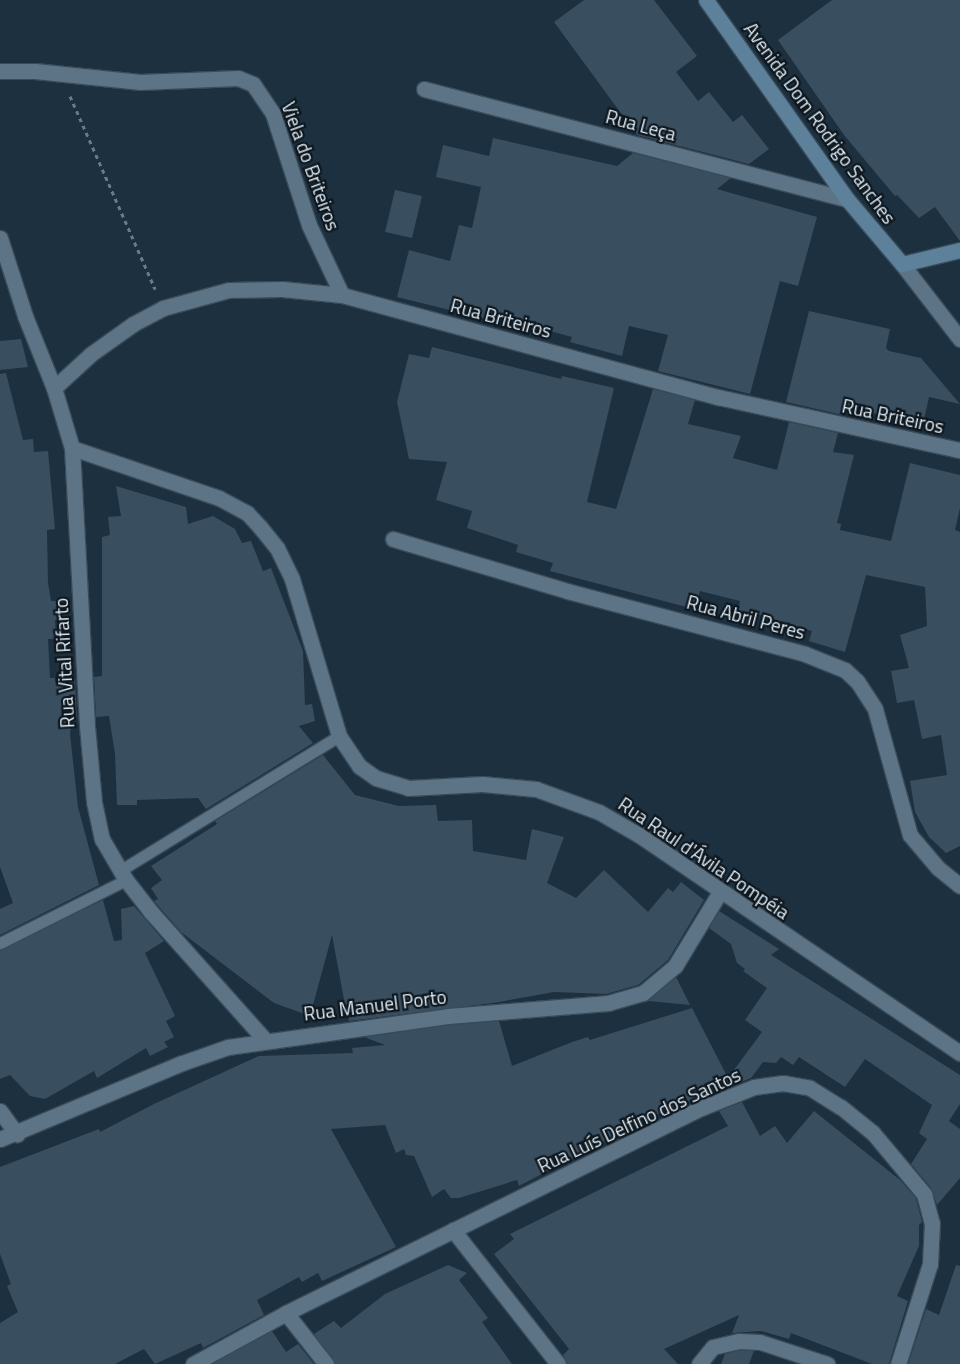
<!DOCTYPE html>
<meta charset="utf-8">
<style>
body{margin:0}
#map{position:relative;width:960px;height:1364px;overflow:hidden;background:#1c3040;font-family:"Titillium Web",sans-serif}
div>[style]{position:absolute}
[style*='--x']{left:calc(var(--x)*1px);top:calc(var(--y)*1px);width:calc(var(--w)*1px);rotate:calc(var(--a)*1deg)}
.building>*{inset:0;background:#394e5f}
.path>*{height:3px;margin-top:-1.5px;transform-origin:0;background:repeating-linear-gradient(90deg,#6a7b89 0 4px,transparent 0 8px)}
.roads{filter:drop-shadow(1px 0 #394b58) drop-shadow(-1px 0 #394b58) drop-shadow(0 1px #394b58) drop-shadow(0 -1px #394b58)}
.lane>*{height:11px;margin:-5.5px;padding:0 5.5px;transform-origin:5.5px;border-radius:5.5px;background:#5d7486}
.street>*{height:15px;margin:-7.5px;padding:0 7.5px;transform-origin:7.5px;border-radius:7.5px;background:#5d7486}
.secondary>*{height:15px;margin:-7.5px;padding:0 7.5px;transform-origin:7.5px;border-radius:7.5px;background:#5e819b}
span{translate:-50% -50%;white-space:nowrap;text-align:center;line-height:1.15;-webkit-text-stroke:4.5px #0e171e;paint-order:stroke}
.street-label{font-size:19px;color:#dfecf6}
</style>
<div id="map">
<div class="building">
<div style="clip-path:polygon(584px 0,654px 0,697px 56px,676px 72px,698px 101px,709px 92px,733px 122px,742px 115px,769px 149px,749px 164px,637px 135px,554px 22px)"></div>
<div style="clip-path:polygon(832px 0,960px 0,960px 241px,935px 207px,919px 218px,897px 195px,895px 196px,844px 135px,778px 40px)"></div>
<div style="clip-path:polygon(493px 138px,617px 166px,633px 153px,731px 178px,717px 189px,817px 217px,798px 286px,780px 281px,750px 394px,658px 371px,668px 335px,629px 326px,622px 356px,570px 342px,572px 337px,487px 314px,486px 319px,397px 297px,409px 250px,450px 261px,459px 225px,472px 228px,481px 187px,436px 177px,443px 145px,489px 156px)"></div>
<div style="clip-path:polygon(395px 190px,422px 196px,412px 238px,385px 232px)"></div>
<div style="clip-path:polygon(809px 311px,890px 329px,886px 348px,889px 351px,921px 358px,960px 404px,929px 397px,923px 424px,845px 407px,843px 415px,786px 402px)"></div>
<div style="clip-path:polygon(21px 339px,28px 367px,0 370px,0 341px)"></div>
<div style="clip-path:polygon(432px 347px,561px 379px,562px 376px,614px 388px,587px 502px,616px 509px,653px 389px,695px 400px,688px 424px,741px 436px,733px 458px,777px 470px,789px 422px,838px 433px,833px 452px,854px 455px,837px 523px,841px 524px,840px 530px,891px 541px,910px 463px,960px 475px,960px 508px,955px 530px,960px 532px,960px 846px,946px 853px,929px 837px,915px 812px,910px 781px,947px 775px,941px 735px,922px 739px,914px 700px,897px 703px,891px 671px,909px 668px,900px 635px,927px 626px,925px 587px,866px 575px,845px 652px,809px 641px,812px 631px,757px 614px,753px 627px,735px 621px,740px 601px,700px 591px,694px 609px,550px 571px,553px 563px,516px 552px,518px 545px,467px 528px,472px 511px,436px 500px,447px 462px,409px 459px,397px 402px,409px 354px,429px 358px)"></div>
<div style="clip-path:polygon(6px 373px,23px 440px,33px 439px,34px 452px,48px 451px,55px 529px,47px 530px,48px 583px,51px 601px,57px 601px,58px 620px,55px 620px,56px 639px,48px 639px,50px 678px,55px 678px,55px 681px,75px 679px,77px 718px,72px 719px,70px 734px,78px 807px,99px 885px,0 935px,0 909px,13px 903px,0 867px,0 374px)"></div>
<div style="clip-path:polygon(116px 486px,186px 507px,188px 524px,213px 516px,235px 529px,242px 543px,251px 541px,263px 571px,271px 568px,303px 651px,305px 705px,312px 704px,315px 721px,299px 726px,313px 743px,206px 809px,198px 798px,137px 800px,137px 805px,117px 805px,115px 754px,109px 716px,96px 717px,94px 677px,102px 676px,102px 537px,110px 535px,108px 517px,121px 516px)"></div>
<div style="clip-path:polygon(323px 755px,355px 795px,399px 806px,436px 805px,438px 821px,472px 820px,473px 851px,526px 860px,532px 829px,564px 837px,547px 883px,576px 898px,604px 870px,648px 912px,668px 888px,673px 892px,681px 882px,704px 900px,668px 960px,638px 985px,606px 994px,554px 992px,493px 1003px,348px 1021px,332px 935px,310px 1016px,274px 1003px,181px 932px,154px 901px,158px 899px,151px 888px,162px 880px,151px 866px,217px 824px,215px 821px)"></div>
<div style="clip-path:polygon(103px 900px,114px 941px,122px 940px,121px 909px,134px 906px,164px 941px,145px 953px,175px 1016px,166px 1021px,174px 1037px,164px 1042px,168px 1047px,150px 1056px,146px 1048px,97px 1078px,94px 1071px,45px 1099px,30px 1096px,10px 1075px,0 1079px,0 950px)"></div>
<div style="clip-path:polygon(719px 911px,779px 949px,771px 955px,960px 1075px,960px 1104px,949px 1121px,960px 1129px,960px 1178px,937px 1205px,931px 1188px,911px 1164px,927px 1139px,919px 1133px,932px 1105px,865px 1059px,845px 1087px,799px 1057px,793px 1065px,781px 1057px,776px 1063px,763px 1062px,751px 1078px,710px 1094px,709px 1092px,639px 1123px,519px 1186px,517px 1180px,459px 1198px,451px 1198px,444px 1189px,432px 1197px,414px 1156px,406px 1155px,404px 1149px,396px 1153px,385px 1125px,331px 1129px,396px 1247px,322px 1281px,318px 1273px,302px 1282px,299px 1277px,257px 1300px,264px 1315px,203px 1348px,201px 1343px,155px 1364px,144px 1349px,115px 1364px,0 1364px,0 1323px,18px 1312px,7px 1286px,11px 1284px,0 1254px,0 1167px,99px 1129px,100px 1132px,154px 1104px,259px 1056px,353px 1053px,352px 1048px,385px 1045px,364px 1037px,449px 1025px,499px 1021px,512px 1066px,572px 1042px,588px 1037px,590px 1040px,692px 1008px,728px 1078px,762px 1032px,745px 1020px,767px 988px,743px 971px,745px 969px,737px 963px,731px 944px,709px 928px)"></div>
<div style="clip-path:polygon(676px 977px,690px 1005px,648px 1001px,649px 1000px)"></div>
<div style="clip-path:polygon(742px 1102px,760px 1136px,775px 1126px,787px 1143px,814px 1111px,900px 1180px,916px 1198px,922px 1222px,919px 1225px,919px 1246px,897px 1296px,908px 1301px,889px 1364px,872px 1364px,791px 1333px,789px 1339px,761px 1331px,732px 1333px,739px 1315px,664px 1349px,678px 1364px,567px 1364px,563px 1355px,569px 1349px,494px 1254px,514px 1239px,510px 1234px,728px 1126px,719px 1111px)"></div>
<div style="clip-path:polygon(448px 1265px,467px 1273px,459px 1280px,488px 1318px,482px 1322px,512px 1364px,335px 1364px,314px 1334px,334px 1321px,341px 1328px,385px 1294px)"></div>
<div style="clip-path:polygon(956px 1265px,960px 1266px,960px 1364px,908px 1364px,926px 1309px,939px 1315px)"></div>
<div style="clip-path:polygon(272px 1331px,286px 1352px,298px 1344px,314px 1364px,212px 1364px)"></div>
<div style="clip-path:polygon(740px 1350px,754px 1351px,749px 1364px,721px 1364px,725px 1354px)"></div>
</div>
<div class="path">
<div style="--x:70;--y:96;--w:211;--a:66.2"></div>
</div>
<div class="roads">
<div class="lane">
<div style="--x:121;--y:870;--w:256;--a:-31.6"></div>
<div style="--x:0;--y:943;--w:141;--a:-26.6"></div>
</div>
<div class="street">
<div style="--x:0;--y:71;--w:35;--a:0"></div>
<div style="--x:35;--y:71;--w:106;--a:6"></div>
<div style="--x:140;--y:82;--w:98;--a:-2.3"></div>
<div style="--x:238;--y:78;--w:16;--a:22"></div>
<div style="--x:253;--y:84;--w:36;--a:56"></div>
<div style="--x:273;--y:114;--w:117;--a:72"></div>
<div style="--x:309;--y:225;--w:77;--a:64.8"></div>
<div style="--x:424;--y:89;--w:437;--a:14.6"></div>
<div style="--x:0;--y:238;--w:82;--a:72.2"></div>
<div style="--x:25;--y:316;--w:78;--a:68.1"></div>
<div style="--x:54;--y:388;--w:63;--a:73.3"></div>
<div style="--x:72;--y:448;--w:278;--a:86.9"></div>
<div style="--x:87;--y:726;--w:76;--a:84.7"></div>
<div style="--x:94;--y:802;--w:38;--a:78"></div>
<div style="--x:102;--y:839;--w:48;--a:59.7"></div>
<div style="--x:126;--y:880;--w:41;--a:52"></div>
<div style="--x:151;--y:912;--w:170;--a:48.3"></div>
<div style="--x:902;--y:264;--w:95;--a:52.3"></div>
<div style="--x:54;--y:388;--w:50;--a:-42.6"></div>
<div style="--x:91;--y:354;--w:52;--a:-35.5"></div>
<div style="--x:133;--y:324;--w:34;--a:-28"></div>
<div style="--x:163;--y:308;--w:68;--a:-15.3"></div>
<div style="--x:229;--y:290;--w:53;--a:-1.1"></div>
<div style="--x:282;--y:289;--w:60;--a:5.7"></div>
<div style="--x:342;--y:295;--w:390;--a:15.2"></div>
<div style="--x:718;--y:397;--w:248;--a:12.4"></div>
<div style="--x:72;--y:448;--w:155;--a:18.8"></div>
<div style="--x:219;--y:498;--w:32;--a:28"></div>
<div style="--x:247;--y:513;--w:19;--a:47"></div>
<div style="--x:260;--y:527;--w:27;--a:51"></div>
<div style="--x:277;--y:548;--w:34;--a:64"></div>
<div style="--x:292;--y:579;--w:164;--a:73.3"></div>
<div style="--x:339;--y:736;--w:36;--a:56"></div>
<div style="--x:359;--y:766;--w:21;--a:35"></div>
<div style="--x:376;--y:778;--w:34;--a:17"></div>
<div style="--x:408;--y:788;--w:74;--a:-3.1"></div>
<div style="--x:482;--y:784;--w:54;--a:5.3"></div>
<div style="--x:536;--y:789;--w:67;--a:20.1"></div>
<div style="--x:599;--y:812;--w:46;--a:29.9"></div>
<div style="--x:639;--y:835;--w:388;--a:34.2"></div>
<div style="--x:393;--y:539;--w:182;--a:16.6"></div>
<div style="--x:567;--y:591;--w:246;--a:14.8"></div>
<div style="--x:805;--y:654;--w:43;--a:21.8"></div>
<div style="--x:845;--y:670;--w:16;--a:43"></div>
<div style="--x:857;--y:681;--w:33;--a:57"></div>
<div style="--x:875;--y:709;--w:131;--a:74.5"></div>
<div style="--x:910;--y:835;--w:43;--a:49.7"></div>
<div style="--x:938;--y:868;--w:28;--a:39"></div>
<div style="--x:0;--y:1111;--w:29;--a:54"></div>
<div style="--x:0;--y:1139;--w:197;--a:-22.7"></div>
<div style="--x:182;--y:1063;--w:49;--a:-19.2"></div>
<div style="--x:228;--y:1047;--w:222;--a:-8"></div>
<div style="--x:448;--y:1016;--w:161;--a:-4.6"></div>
<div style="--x:608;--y:1003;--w:36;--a:-16"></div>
<div style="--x:643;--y:993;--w:42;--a:-40.2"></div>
<div style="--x:675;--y:966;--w:87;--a:-58.7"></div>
<div style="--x:453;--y:1230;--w:170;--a:51.9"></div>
<div style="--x:286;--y:1313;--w:65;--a:51.9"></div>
<div style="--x:193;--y:1364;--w:106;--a:-28.7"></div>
<div style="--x:286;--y:1313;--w:463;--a:-26.3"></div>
<div style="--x:701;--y:1108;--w:57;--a:-21.6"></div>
<div style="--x:754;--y:1087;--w:29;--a:-8"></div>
<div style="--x:783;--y:1083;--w:27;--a:10"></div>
<div style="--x:810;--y:1088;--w:36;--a:32"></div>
<div style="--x:841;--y:1107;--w:41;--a:39.1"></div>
<div style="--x:873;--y:1133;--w:80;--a:50.1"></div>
<div style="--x:924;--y:1194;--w:30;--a:75"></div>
<div style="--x:932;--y:1223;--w:41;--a:92.8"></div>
<div style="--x:930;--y:1264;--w:105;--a:107.7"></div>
<div style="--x:699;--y:1364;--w:22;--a:-51"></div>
<div style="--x:713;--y:1347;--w:27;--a:-13"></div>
<div style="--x:739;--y:1341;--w:21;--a:3"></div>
<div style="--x:760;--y:1342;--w:71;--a:18.2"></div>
</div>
<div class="secondary">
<div style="--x:706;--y:0;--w:244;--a:54.7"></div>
<div style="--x:847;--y:199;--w:85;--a:49.8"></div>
<div style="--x:902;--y:264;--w:60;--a:-13.6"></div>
</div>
</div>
<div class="street-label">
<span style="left:820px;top:123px;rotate:54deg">Avenida Dom Rodrigo Sanches</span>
<span style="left:641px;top:125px;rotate:15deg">Rua Leça</span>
<span style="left:311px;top:166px;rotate:70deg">Viela do Briteiros</span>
<span style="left:501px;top:318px;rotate:15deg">Rua Briteiros</span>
<span style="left:893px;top:416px;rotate:12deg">Rua Briteiros</span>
<span style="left:746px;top:617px;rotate:15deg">Rua Abril Peres</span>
<span style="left:64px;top:663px;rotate:-93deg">Rua Vital Rifarto</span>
<span style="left:704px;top:858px;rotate:34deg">Rua Raul d'Ávila Pompéia</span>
<span style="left:375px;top:1005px;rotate:-7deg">Rua Manuel Porto</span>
<span style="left:639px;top:1120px;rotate:-25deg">Rua Luís Delfino dos Santos</span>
</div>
</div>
